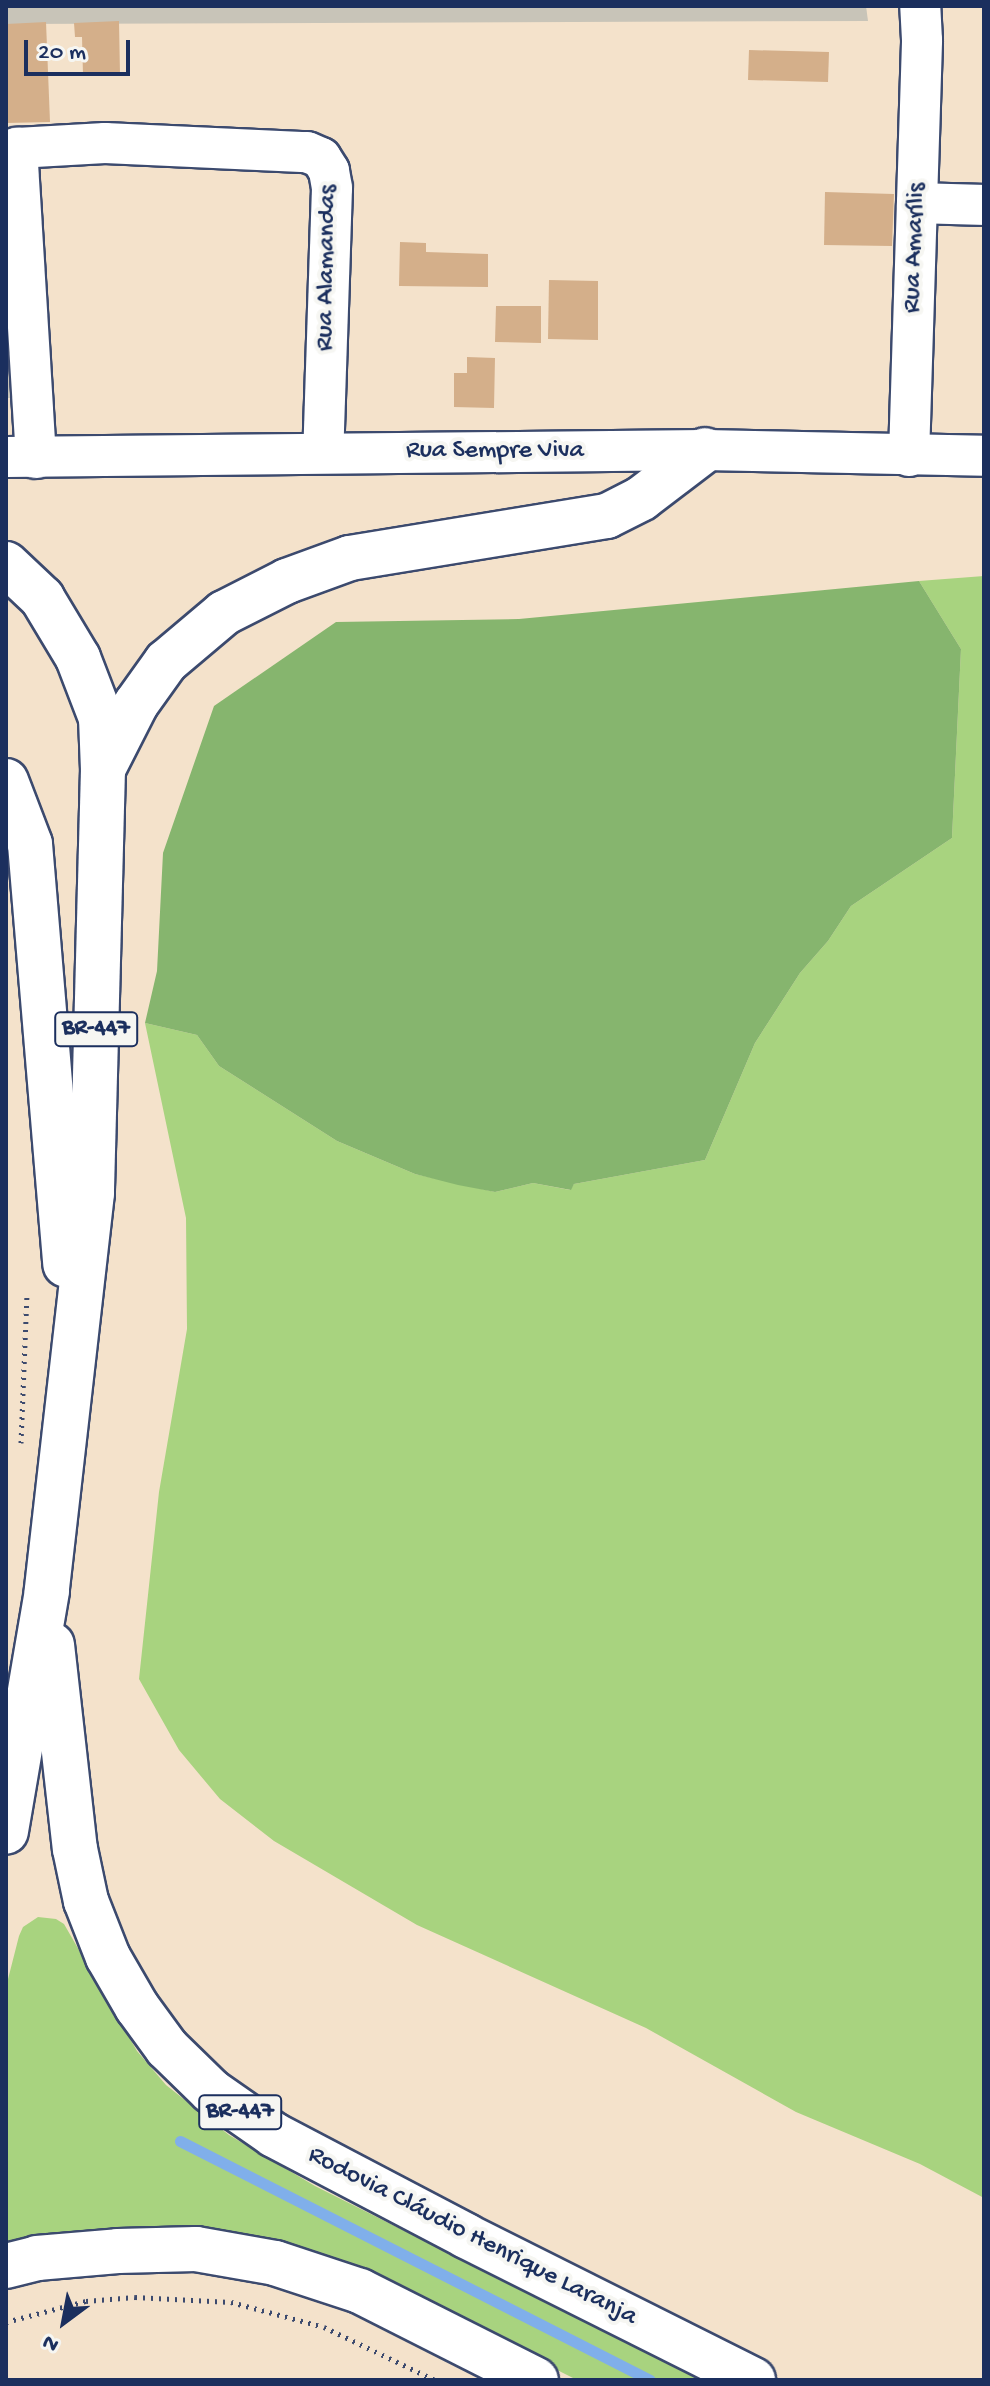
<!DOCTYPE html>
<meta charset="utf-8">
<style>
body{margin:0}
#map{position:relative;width:990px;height:2386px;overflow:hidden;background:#f4e2cb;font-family:"Gochi Hand",sans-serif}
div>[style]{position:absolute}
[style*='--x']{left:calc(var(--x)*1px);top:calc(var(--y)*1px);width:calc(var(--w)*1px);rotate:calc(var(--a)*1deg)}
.industrial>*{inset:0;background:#c8c4b8}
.green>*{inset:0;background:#a8d37f}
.forest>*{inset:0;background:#86b56e}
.stream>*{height:11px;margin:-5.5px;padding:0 5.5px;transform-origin:5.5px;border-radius:5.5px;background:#80afea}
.building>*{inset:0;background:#d4af8a}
.path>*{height:5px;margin-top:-2.5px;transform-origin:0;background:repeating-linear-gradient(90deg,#3c4a6e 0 2px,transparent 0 8px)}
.roads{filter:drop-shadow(2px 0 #3c4a6e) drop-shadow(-2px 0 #3c4a6e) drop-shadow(0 2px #3c4a6e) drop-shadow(0 -2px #3c4a6e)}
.minor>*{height:40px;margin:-20px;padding:0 20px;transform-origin:20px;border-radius:20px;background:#fff}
.primary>*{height:44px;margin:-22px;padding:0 22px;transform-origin:22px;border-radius:22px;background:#fff}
span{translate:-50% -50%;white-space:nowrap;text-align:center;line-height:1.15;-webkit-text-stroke:8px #f6f6f2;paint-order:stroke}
.shield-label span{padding:2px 6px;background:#f6f6f2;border:2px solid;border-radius:6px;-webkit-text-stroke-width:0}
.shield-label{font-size:24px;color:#1b2f5e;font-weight:700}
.street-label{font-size:26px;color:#1b2f5e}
.frame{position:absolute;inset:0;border:8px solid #1b2f5e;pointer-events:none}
.north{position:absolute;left:24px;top:2282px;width:80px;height:80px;-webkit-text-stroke:6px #f6f6f2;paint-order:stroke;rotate:212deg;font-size:22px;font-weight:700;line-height:32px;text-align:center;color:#1b2f5e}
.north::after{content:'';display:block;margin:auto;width:28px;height:36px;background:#1b2f5e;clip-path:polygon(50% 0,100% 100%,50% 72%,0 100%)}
.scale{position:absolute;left:24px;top:40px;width:106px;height:36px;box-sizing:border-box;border:4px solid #1b2f5e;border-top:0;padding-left:10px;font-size:24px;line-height:28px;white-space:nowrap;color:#1b2f5e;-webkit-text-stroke:6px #f6f6f2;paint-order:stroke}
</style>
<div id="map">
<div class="industrial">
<div style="clip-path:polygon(6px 6px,866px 6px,868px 21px,6px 24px)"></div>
<div style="clip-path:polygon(6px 200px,15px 398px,6px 398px)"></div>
</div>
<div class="green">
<div style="clip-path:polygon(984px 576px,984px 2198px,920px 2164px,796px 2112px,646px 2028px,417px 1925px,274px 1841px,220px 1799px,179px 1750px,139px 1679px,159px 1492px,187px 1329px,186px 1218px,145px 1023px,197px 1035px,219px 1066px,337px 1141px,415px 1174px,495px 1192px,533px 1183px,570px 1190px,574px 1184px,705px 1160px,755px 1043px,800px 973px,828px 941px,851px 906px,952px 838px,961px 649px,919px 581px)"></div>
<div style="clip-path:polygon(38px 1917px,56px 1919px,64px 1924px,137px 2051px,166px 2085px,229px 2135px,315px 2186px,701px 2380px,577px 2380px,381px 2281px,6px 2252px,6px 1987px,19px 1936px,23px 1927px)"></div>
</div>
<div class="forest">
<div style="clip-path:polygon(919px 581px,961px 649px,952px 838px,851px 906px,828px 941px,800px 973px,755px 1043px,705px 1160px,574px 1184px,571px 1190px,533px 1183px,495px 1192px,458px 1185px,415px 1174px,337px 1141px,219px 1066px,197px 1035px,145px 1023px,157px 971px,163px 853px,214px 706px,336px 622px,519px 619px)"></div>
</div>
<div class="stream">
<div style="--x:180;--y:2141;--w:527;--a:26.95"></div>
</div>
<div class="building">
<div style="clip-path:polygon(119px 21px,120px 74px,83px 75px,82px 37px,75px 37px,74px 23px)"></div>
<div style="clip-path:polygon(46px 22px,50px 122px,6px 123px,6px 24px)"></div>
<div style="clip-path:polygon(749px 50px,829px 52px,828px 82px,748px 80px)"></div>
<div style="clip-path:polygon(825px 192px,894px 194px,892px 246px,824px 245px)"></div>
<div style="clip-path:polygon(400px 242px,426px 243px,426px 252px,488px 254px,488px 287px,399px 286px)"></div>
<div style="clip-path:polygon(549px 280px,598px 281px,598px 340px,548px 339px)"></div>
<div style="clip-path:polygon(496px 306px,541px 306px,541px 343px,495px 342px)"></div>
<div style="clip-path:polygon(467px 357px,495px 358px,494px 408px,454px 407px,454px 373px,467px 373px)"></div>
</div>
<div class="path">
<div style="--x:21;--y:1443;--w:150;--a:-87.7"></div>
<div style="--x:6;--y:2322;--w:83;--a:-14.7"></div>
<div style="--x:86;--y:2301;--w:49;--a:-4.7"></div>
<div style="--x:135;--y:2297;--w:96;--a:3"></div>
<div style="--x:231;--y:2302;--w:96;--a:15"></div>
<div style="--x:324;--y:2327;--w:123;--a:25.5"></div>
</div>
<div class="roads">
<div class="minor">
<div style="--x:917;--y:203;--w:67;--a:1.7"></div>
<div style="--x:909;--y:456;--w:416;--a:-88.2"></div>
<div style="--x:922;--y:40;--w:34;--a:-93"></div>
<div style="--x:6;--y:457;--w:699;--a:-0.57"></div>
<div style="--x:705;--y:450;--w:279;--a:1.2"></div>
<div style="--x:36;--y:458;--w:311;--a:-93.5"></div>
<div style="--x:17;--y:148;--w:88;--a:-3.3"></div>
<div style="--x:105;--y:143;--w:202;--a:2.6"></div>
<div style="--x:307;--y:152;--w:15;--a:23"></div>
<div style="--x:321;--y:158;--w:15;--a:58"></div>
<div style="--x:329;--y:171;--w:17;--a:80"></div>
<div style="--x:332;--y:188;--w:265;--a:91.9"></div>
</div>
<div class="primary">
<div style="--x:6;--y:564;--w:50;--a:43.4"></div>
<div style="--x:42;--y:598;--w:70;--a:59"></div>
<div style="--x:78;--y:658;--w:64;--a:69"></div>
<div style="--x:101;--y:718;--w:51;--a:87.8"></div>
<div style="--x:103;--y:769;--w:424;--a:91.5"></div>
<div style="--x:92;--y:1193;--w:401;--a:96.5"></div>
<div style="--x:47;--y:1591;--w:244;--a:99.7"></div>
<div style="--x:104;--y:767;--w:71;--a:-63.1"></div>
<div style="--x:136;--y:704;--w:52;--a:-54.5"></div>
<div style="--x:166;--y:662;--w:76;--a:-40.2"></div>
<div style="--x:224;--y:613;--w:71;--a:-26.9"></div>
<div style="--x:287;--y:581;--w:67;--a:-20.1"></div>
<div style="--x:350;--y:558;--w:260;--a:-9.3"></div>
<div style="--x:607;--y:516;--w:39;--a:-27"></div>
<div style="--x:642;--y:498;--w:79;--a:-37.3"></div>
<div style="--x:6;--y:781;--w:67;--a:69.1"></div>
<div style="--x:30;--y:844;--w:422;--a:85.2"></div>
<div style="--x:52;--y:1645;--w:205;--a:83.6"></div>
<div style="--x:75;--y:1849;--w:53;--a:78.1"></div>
<div style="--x:86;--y:1901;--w:60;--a:68.6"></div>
<div style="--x:108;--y:1957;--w:58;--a:59.9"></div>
<div style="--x:137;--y:2007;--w:51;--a:53.8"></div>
<div style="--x:167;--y:2048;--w:62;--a:44.3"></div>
<div style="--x:211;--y:2091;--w:77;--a:34.9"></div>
<div style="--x:274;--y:2135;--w:217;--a:27.7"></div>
<div style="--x:466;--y:2236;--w:321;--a:26.6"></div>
<div style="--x:6;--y:2266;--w:32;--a:-14"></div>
<div style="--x:37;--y:2258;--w:81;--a:-4.9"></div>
<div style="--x:118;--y:2251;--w:78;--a:-1.5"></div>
<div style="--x:196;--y:2249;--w:80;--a:10"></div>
<div style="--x:275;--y:2263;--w:89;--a:18.2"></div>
<div style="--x:360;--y:2291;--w:197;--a:26.8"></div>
</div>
</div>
<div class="shield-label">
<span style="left:96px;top:1029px">BR-447</span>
<span style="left:240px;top:2112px">BR-447</span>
</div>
<div class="street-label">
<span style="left:916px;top:248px;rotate:-88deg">Rua Amarílis</span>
<span style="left:328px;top:268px;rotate:-89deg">Rua Alamandas</span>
<span style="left:495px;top:452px">Rua Sempre Viva</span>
<span style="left:472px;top:2237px;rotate:27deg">Rodovia Cláudio Henrique Laranja</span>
</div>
<div class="frame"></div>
<div class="north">N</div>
<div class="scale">20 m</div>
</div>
